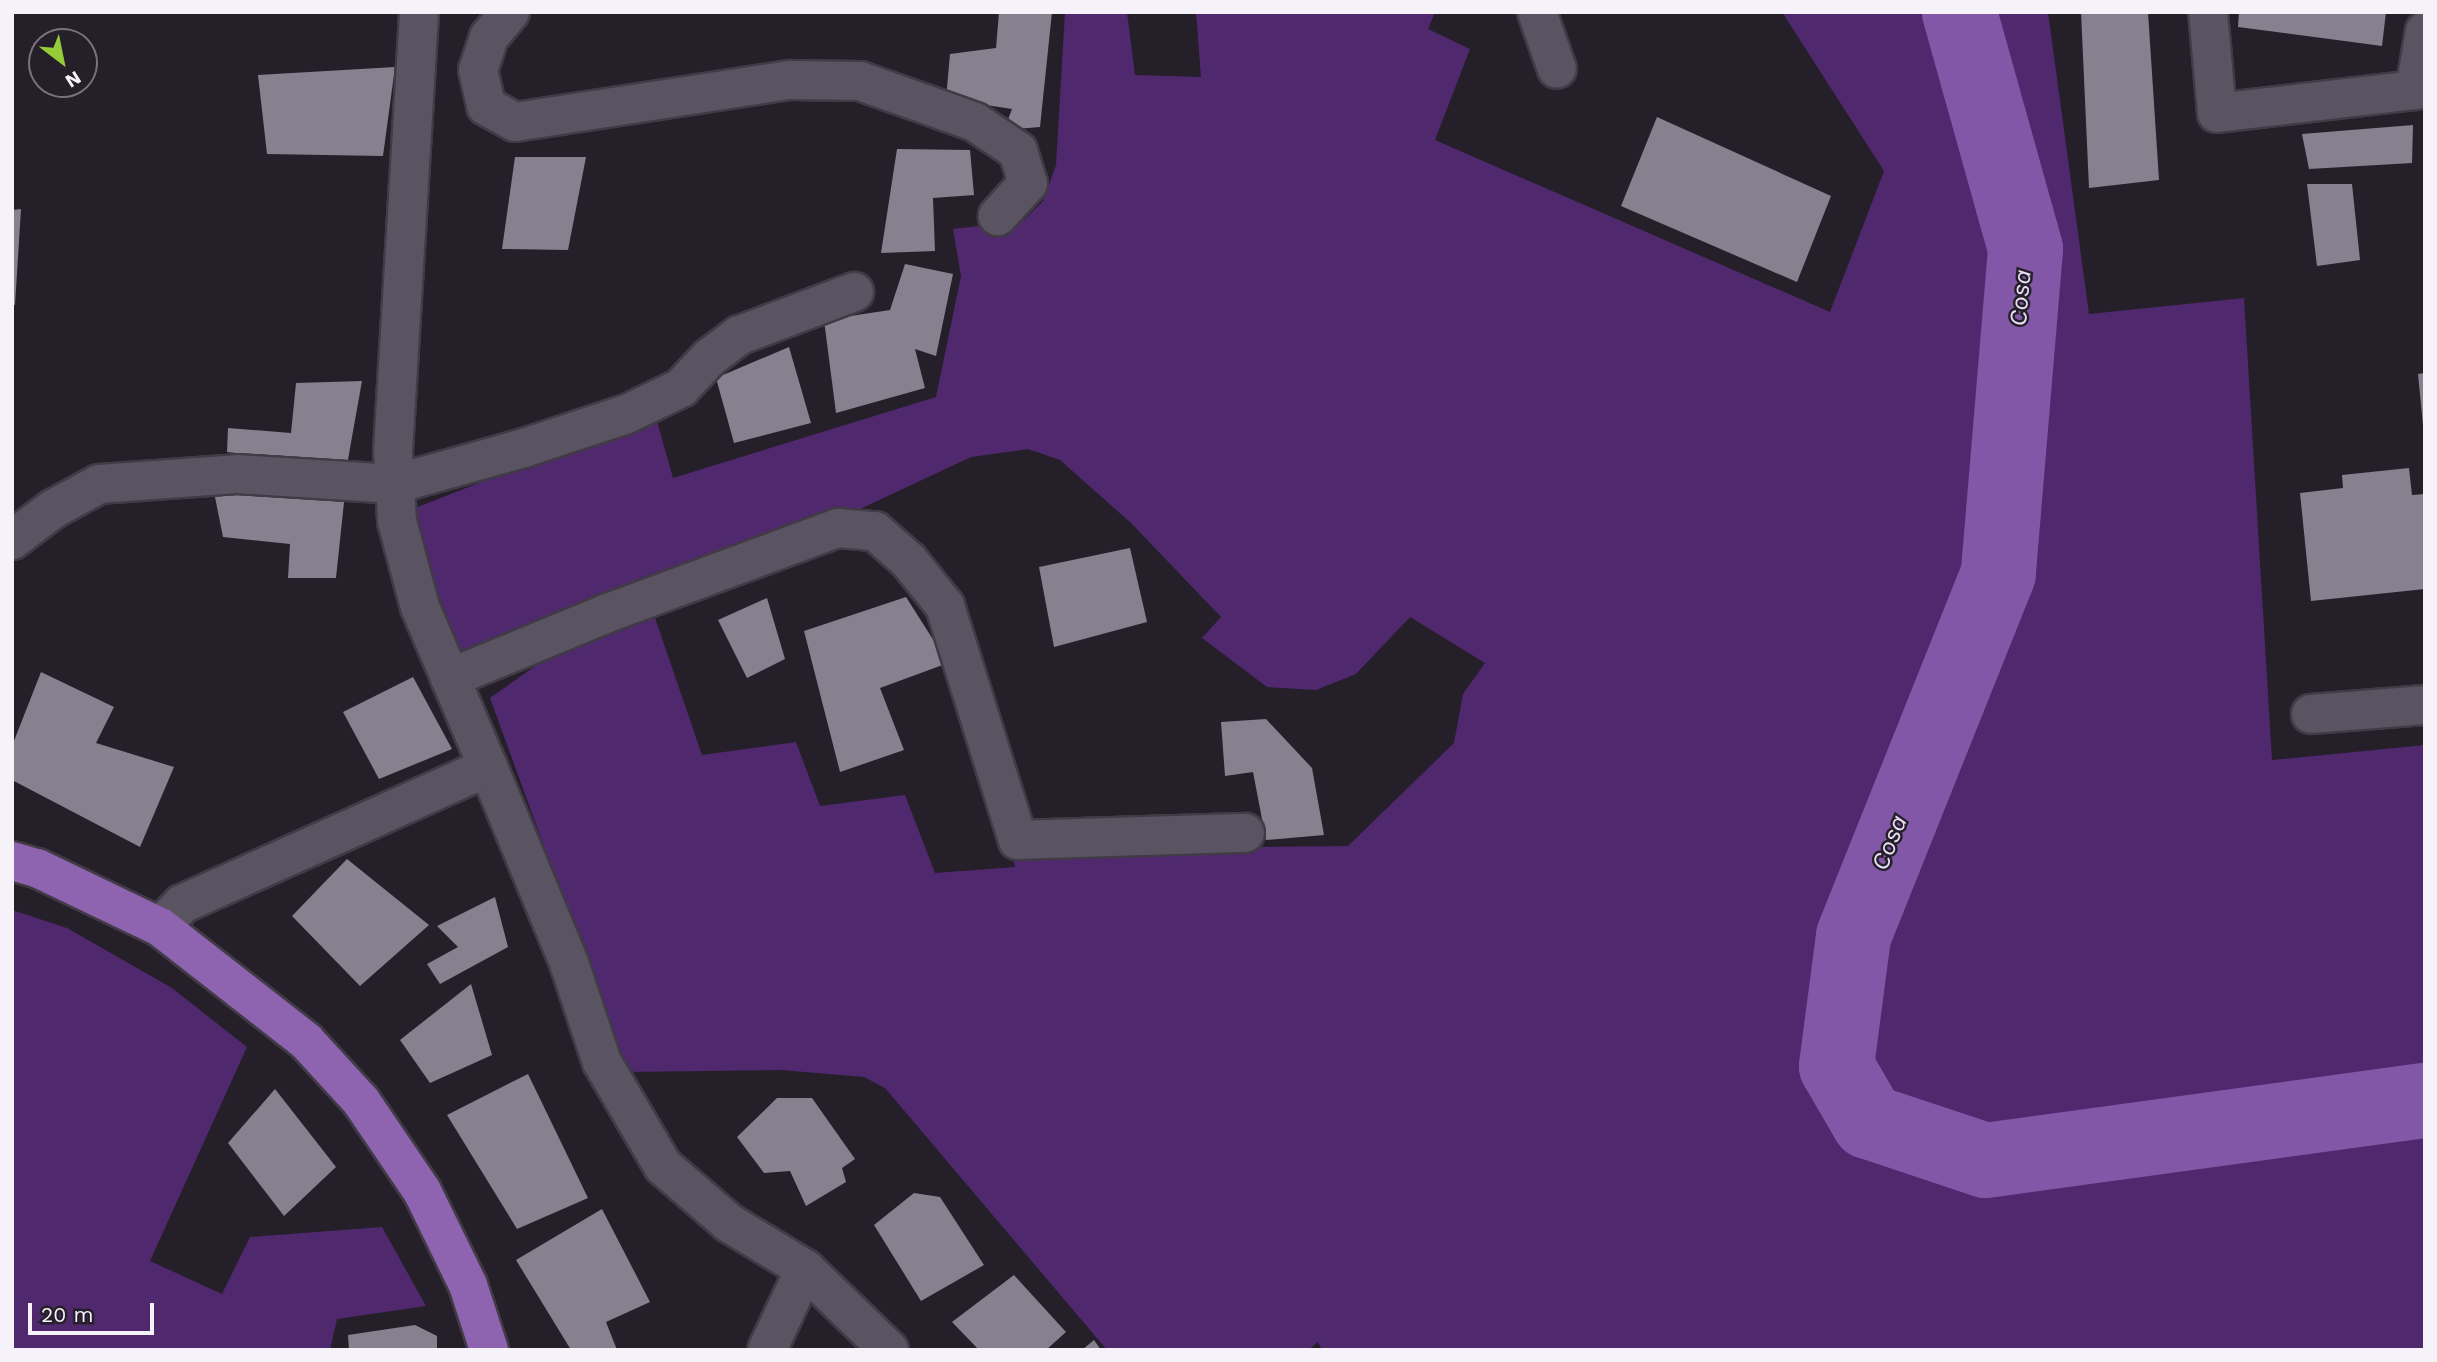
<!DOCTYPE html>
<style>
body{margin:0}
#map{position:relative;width:2437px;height:1362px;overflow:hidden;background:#251f2a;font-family:"Work Sans",sans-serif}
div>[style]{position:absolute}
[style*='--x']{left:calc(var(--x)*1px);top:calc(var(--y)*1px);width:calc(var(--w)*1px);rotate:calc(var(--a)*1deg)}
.green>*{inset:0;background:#4f286d}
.river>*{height:75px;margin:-37.5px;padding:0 37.5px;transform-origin:37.5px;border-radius:37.5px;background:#8257a7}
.building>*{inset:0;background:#87808e}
.roads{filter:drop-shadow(2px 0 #413b46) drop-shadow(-2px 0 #413b46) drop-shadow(0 2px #413b46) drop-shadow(0 -2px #413b46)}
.minor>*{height:38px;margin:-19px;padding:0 19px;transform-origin:19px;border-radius:19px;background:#5a5361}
.major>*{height:38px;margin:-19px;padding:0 19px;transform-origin:19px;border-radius:19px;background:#8e63b0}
span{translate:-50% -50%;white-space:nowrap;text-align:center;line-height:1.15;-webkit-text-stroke:5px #251f2a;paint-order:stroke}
.water-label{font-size:24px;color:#eadff5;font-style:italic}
.frame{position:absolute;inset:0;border:14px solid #f6f2fa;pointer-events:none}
.north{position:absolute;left:28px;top:28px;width:70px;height:70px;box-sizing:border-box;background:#251f2a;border:2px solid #79737d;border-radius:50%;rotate:148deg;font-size:19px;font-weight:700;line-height:28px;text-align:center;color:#f6f2fa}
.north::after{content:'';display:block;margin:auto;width:24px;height:32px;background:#96cc3a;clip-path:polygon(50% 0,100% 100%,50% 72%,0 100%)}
.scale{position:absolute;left:28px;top:1303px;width:126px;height:32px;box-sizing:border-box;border:4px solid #f6f2fa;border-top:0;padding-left:9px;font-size:21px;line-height:24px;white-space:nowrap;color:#f6f2fa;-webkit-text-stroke:5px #251f2a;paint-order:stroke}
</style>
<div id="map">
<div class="green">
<div style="clip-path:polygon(1065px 12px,1127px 12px,1135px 75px,1201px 77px,1196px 12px,1435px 12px,1428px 29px,1470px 49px,1435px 140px,1830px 312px,1884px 171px,1782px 12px,2048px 12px,2089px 314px,2244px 298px,2272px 760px,2425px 745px,2425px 1350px,1322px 1350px,1318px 1342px,1308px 1350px,1107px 1350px,885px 1088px,864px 1077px,781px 1070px,626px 1072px,490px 698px,583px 632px,652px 609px,702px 755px,796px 742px,820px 806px,905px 795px,935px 873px,1015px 867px,1011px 849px,1348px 846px,1454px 743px,1463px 694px,1485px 663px,1410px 617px,1356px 674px,1316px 690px,1267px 687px,1202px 638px,1221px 617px,1131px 523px,1060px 460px,1028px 449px,971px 457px,858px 510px,458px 655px,421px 558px,415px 508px,655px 414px,673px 478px,936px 397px,961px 276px,953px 229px,1023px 221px,1043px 201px,1056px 165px)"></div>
<div style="clip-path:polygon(12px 910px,67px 928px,172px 988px,247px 1047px,150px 1261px,222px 1294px,250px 1237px,382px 1227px,426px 1306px,337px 1319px,330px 1350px,12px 1350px)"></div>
</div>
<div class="river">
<div style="--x:1959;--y:12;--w:246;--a:74.4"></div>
<div style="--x:2025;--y:249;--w:325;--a:94.8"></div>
<div style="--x:1998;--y:573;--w:391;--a:111.8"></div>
<div style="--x:1853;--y:936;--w:131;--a:97.5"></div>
<div style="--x:1836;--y:1066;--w:64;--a:59.8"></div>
<div style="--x:1868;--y:1121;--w:123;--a:18.4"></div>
<div style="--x:1985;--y:1160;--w:444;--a:-7.8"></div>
</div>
<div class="building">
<div style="clip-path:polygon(999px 12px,1052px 12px,1040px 127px,1004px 130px,1012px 109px,946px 99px,950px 54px,996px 48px)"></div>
<div style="clip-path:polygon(2081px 12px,2148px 12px,2159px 180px,2089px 188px)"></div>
<div style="clip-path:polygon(2239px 12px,2386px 12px,2382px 46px,2238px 27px)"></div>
<div style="clip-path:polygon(395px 67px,383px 156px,267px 154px,258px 75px)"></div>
<div style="clip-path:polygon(1657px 117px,1831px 196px,1797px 282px,1621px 206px)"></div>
<div style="clip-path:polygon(2413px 125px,2412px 163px,2309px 169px,2302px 134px)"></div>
<div style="clip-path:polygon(897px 149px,970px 150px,974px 195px,933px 198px,935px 251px,881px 253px)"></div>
<div style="clip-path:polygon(515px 157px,586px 157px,568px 250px,502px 249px)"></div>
<div style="clip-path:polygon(2307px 184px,2352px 184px,2360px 260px,2317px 266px)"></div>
<div style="clip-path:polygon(21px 209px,15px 305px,12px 305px,12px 210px)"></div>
<div style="clip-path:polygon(905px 264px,953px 274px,936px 356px,915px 349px,925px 388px,836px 413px,824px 320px,890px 310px)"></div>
<div style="clip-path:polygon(789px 347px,811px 423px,734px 443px,716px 378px)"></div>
<div style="clip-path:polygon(2425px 373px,2425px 425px,2423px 425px,2418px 374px)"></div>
<div style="clip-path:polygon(362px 381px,347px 465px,227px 452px,228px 428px,291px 433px,296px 383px)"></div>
<div style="clip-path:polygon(2409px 468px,2412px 495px,2425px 494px,2425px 589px,2311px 601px,2300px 493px,2343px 488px,2342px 475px)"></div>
<div style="clip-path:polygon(213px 487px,345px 493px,336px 578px,288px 578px,290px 544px,223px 537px)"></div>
<div style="clip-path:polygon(1130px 548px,1147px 622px,1054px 647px,1039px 567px)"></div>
<div style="clip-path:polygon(906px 597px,948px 663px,880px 688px,904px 750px,840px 772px,804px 631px)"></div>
<div style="clip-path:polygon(767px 598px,785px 659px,747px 678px,718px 620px)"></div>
<div style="clip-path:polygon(41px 672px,114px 707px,96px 743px,174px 767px,140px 847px,12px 780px,12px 746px)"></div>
<div style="clip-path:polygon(413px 677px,452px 749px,379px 779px,343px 712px)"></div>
<div style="clip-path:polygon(1266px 719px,1312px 768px,1324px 835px,1266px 840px,1253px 772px,1225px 776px,1221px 722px)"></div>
<div style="clip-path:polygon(347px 859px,429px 925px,360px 986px,292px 916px)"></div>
<div style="clip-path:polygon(495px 897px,508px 947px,440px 984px,427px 964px,458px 947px,437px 926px)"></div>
<div style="clip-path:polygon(471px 984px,492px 1055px,430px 1083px,400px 1040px)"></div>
<div style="clip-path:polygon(528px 1074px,588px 1198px,517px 1229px,447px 1115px)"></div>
<div style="clip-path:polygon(275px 1089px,336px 1167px,284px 1216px,228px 1143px)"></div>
<div style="clip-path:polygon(777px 1098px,812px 1098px,855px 1159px,842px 1168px,846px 1182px,806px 1206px,790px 1171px,764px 1173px,737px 1137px)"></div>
<div style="clip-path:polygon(914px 1193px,940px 1197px,984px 1265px,921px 1301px,874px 1225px)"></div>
<div style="clip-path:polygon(602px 1209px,650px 1302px,606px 1322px,617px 1350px,571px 1350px,516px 1260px)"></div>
<div style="clip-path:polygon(1014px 1275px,1066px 1332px,1046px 1350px,979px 1350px,952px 1322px)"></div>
<div style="clip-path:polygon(415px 1325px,437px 1336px,437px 1350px,349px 1350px,348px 1335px)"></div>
<div style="clip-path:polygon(1094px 1340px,1101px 1350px,1082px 1350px)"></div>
</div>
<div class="roads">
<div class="minor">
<div style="--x:510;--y:12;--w:33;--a:130"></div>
<div style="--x:489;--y:37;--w:35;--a:108"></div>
<div style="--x:478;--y:70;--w:37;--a:77"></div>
<div style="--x:486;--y:106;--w:33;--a:29"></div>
<div style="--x:515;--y:122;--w:279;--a:-8.7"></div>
<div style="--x:791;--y:80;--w:69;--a:0.8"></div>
<div style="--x:860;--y:81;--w:122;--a:19.6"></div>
<div style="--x:975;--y:122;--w:52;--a:34"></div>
<div style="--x:1018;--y:151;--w:34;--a:73"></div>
<div style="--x:1028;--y:183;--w:45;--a:132.3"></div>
<div style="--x:1537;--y:12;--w:60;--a:70.7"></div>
<div style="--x:2208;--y:12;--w:101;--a:84.9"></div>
<div style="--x:2217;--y:113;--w:199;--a:-6.6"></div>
<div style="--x:2415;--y:90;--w:60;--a:-80.4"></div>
<div style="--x:12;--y:540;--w:51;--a:-37.1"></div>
<div style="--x:53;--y:509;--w:52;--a:-28.5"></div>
<div style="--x:99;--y:484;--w:138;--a:-4.1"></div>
<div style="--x:237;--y:474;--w:158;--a:3.6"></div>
<div style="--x:395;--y:484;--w:134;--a:-15.6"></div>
<div style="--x:524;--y:448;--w:108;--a:-18.3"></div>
<div style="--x:627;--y:414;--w:60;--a:-25.7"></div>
<div style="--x:681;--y:388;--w:41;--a:-47"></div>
<div style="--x:709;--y:358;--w:39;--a:-37"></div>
<div style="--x:740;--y:335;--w:122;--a:-20.7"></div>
<div style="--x:450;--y:678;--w:168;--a:-22.4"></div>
<div style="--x:605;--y:614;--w:248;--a:-20.3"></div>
<div style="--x:838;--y:528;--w:37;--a:5"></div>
<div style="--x:875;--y:531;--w:45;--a:41.4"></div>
<div style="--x:909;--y:561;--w:58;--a:51.3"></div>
<div style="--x:945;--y:606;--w:245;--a:72.7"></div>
<div style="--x:1018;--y:840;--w:227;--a:-1.8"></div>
<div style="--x:2311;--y:714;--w:114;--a:-4.5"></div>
<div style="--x:488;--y:767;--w:212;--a:67.5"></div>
<div style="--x:569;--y:963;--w:104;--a:71.6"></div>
<div style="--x:602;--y:1062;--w:121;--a:59.6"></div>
<div style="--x:663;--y:1166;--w:87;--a:40.8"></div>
<div style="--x:729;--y:1223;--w:89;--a:31.2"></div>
<div style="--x:805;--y:1269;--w:89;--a:115.1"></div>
<div style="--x:160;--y:927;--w:32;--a:-46"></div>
<div style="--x:182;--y:904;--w:335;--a:-24.1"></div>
<div style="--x:488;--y:767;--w:174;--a:-113"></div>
<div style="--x:420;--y:607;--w:89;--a:-105"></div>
<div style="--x:397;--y:521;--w:70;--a:-93.3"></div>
<div style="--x:393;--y:451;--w:440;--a:-86.6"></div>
<div style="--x:805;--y:1269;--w:117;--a:44"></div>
</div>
<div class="major">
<div style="--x:12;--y:861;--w:26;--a:16"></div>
<div style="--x:37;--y:868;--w:136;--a:25.6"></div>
<div style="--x:160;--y:927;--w:185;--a:38"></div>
<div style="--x:306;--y:1041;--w:81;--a:47.5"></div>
<div style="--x:361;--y:1101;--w:109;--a:55.9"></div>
<div style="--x:422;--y:1191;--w:105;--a:63.9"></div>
<div style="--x:468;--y:1285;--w:68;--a:72.1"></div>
</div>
</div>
<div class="water-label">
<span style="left:2021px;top:298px;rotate:-85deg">Cosa</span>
<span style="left:1890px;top:843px;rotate:-68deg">Cosa</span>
</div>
<div class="frame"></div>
<div class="north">N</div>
<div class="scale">20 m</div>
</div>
